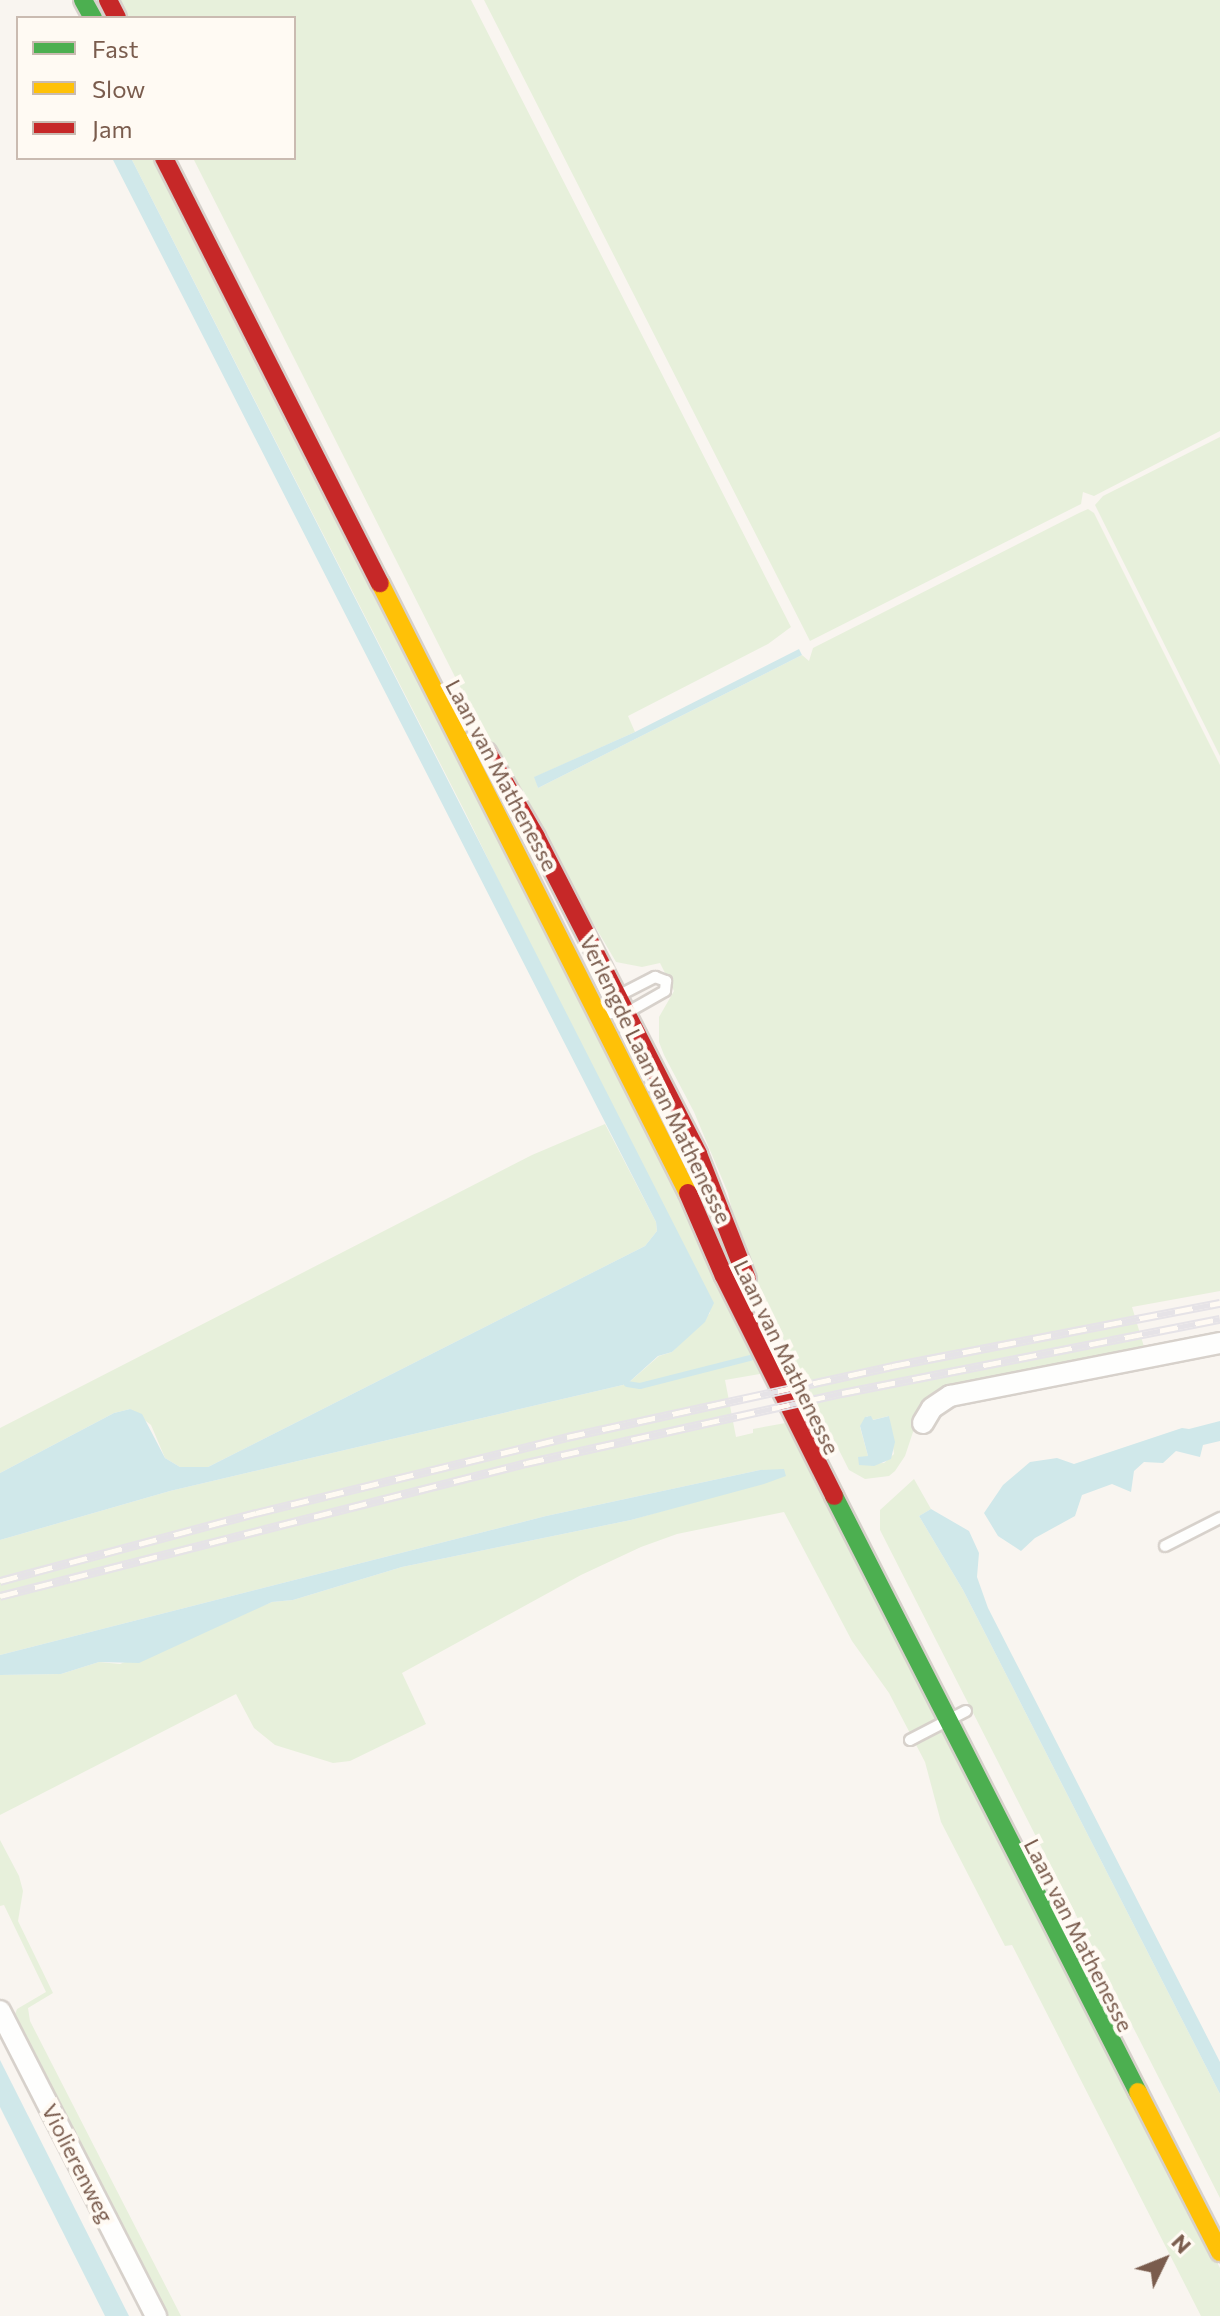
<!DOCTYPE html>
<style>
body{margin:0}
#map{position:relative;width:1220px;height:2316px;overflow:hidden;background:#f9f5f0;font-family:Commissioner,sans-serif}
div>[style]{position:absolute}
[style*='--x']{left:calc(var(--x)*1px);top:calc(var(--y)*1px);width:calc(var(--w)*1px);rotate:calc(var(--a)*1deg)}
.green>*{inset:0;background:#e7f0db}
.water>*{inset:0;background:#d0e8ea}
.stream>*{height:6px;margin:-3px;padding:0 3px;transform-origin:3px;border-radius:3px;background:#d0e8ea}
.roads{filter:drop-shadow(2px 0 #d7d1cb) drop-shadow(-2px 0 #d7d1cb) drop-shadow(0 2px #d7d1cb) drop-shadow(0 -2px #d7d1cb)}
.lane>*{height:10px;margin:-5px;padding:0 5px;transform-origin:5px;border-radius:5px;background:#fefefd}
.street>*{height:20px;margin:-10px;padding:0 10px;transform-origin:10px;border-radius:10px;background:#fefefd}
.fast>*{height:18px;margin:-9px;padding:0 9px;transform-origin:9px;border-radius:9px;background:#4caf50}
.slow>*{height:18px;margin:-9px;padding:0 9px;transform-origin:9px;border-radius:9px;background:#ffc107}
.jam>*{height:18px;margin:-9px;padding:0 9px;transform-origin:9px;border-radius:9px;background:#c62828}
.rail>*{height:9px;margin-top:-4.5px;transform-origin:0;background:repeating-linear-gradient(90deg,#fffaf3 0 18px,#e6e3e7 0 36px);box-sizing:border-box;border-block:2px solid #e6e3e7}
span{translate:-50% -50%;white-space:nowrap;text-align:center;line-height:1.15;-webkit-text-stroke:8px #fffaf3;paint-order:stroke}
.street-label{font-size:22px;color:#7a5c4d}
.legend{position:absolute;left:16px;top:16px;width:280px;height:144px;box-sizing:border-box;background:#fffaf3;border:2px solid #cabbb1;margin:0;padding:10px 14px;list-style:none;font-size:24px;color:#7a5c4d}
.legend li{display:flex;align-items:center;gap:16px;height:40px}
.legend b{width:40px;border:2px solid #cabbb1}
.north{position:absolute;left:1124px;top:2220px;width:80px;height:80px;-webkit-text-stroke:6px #fffaf3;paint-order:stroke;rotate:47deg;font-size:22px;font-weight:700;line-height:32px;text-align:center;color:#7a5c4d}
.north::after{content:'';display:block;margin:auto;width:28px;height:36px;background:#7a5c4d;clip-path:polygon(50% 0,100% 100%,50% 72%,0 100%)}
</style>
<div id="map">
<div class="green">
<div style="clip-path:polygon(evenodd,115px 0,471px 0,791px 627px,768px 644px,628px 716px,635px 732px,535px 777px,538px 788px,802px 655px,809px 661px,813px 648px,1079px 513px,1088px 509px,1094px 513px,1220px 765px,1220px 1291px,1132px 1307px,1145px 1350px,919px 1414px,905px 1456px,895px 1471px,889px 1476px,865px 1479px,849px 1470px,743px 1259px,728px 1193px,694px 1112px,664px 1055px,659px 1042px,659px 1017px,674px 991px,660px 963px,642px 967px,616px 962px,496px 758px,193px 158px,294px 158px,294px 18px,124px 18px,115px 0,867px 1416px,872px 1420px,889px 1416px,894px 1454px,884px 1463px,859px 1464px,868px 1456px,860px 1427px,867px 1416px)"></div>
<div style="clip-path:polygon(484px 0,1220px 0,1220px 431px,1094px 496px,1083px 492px,1081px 504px,810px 641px)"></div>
<div style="clip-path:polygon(131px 158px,158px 158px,766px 1373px,725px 1380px,736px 1437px,753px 1433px,753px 1429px,791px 1422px,1220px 2268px,1220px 2316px,1201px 2316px,1012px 1945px,1005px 1946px,941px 1822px,925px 1762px,889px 1693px,852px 1641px,784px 1512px,677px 1534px,641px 1547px,581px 1575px,402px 1673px,426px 1724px,350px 1761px,333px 1763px,275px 1745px,254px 1728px,236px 1694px,0 1815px,0 1675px,61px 1674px,99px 1662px,120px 1664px,272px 1602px,293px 1600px,402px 1567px,631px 1520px,774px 1479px,773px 1472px,760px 1470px,546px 1516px,0 1655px,0 1540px,170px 1491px,627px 1384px,659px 1356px,672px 1352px,710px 1313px,465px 812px)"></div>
<div style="clip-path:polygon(1220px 437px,1220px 756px,1095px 505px,1103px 496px)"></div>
<div style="clip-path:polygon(605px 1124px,656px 1222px,657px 1231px,645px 1246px,208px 1467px,180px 1467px,165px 1458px,151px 1425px,130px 1409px,114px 1413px,0 1473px,0 1428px,532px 1155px)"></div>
<div style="clip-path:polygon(914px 1479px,931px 1509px,919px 1516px,963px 1590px,1220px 2094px,1220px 2198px,880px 1530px,880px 1510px)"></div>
<div style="clip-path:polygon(0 1840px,19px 1876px,23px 1891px,18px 1921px,53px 1993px,28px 2008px,30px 2021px,181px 2316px,165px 2316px,14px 2017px,17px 2009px,46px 1992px,4px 1905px,0 1906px)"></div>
</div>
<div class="water">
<div style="clip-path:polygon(112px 158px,131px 158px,714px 1303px,705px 1322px,672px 1352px,658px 1356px,627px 1384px,170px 1491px,0 1540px,0 1473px,114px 1413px,130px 1409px,142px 1414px,165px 1458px,180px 1467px,208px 1467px,645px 1246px,657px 1231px,656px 1222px)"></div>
<div style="clip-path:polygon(799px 649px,802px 655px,538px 788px,534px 777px,635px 732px)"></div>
<div style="clip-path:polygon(871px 1416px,873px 1420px,889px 1416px,895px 1442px,891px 1459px,874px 1466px,859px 1465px,858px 1457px,868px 1456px,860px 1426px,865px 1417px)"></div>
<div style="clip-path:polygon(1220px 1421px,1220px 1441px,1203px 1445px,1200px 1457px,1176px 1451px,1163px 1463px,1144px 1462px,1134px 1471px,1131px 1492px,1112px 1484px,1082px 1495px,1075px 1516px,1035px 1538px,1021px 1551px,998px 1536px,984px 1513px,1003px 1485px,1030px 1462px,1057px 1458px,1074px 1464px,1182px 1428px,1189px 1429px)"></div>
<div style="clip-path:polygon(784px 1469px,786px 1476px,764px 1484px,631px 1520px,402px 1567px,293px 1600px,272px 1602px,139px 1663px,99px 1662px,61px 1674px,0 1675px,0 1655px,546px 1516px,760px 1470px)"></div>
<div style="clip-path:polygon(931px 1509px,969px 1531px,979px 1553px,977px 1577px,988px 1608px,1220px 2062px,1220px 2094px,963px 1590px,919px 1516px)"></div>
<div style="clip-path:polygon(0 2060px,129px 2316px,105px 2316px,0 2107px)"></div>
</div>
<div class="stream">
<div style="--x:627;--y:1384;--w:13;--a:9"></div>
<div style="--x:640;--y:1386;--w:114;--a:-14.3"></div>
</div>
<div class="roads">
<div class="lane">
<div style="--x:655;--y:977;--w:12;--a:20"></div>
<div style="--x:666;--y:981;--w:10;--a:96"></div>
<div style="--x:665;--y:991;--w:43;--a:150.4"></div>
<div style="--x:628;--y:1012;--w:29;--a:176"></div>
<div style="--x:599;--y:1014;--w:26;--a:-43"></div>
<div style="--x:618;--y:996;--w:42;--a:-27.2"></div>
<div style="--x:1165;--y:1546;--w:62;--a:-27"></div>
<div style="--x:910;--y:1740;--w:63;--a:-27.4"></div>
</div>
<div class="street">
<div style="--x:923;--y:1423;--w:17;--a:-59"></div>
<div style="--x:932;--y:1408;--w:22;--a:-34"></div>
<div style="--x:950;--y:1396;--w:275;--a:-11.1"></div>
<div style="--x:0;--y:2011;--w:343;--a:62.9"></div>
</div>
<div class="fast">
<div style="--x:83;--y:0;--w:21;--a:61"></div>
<div style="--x:834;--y:1496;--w:669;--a:62.98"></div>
</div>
<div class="slow">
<div style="--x:380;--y:583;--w:683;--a:63.21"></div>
<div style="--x:1138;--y:2092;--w:180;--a:62.9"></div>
</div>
<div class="jam">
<div style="--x:108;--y:0;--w:20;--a:63"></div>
<div style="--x:164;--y:158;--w:477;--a:63.1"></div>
<div style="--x:487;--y:752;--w:98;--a:60"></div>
<div style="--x:536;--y:837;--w:356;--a:62.9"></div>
<div style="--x:698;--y:1154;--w:134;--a:68.6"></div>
<div style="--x:688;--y:1193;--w:90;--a:66.6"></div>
<div style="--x:724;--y:1276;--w:246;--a:63.4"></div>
</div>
</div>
<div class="rail">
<div style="--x:0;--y:1581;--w:265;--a:-14.9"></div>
<div style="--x:256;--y:1513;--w:320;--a:-13.7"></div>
<div style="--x:567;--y:1437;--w:333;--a:-12.3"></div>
<div style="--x:892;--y:1366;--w:334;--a:-10.9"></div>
<div style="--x:0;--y:1596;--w:543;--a:-14.19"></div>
<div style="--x:526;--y:1463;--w:324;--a:-12.5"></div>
<div style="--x:842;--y:1393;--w:385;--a:-11.1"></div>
</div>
<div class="street-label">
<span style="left:502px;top:775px;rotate:62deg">Laan van Mathenesse</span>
<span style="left:656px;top:1079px;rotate:64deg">Verlengde Laan van Mathenesse</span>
<span style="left:787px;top:1357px;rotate:64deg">Laan van Mathenesse</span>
<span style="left:1079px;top:1935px;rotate:63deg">Laan van Mathenesse</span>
<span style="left:78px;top:2163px;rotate:63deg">Violierenweg</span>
</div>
<ul class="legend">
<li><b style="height:10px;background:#4caf50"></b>Fast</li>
<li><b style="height:10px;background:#ffc107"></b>Slow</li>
<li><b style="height:10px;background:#c62828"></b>Jam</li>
</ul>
<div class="north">N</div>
</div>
